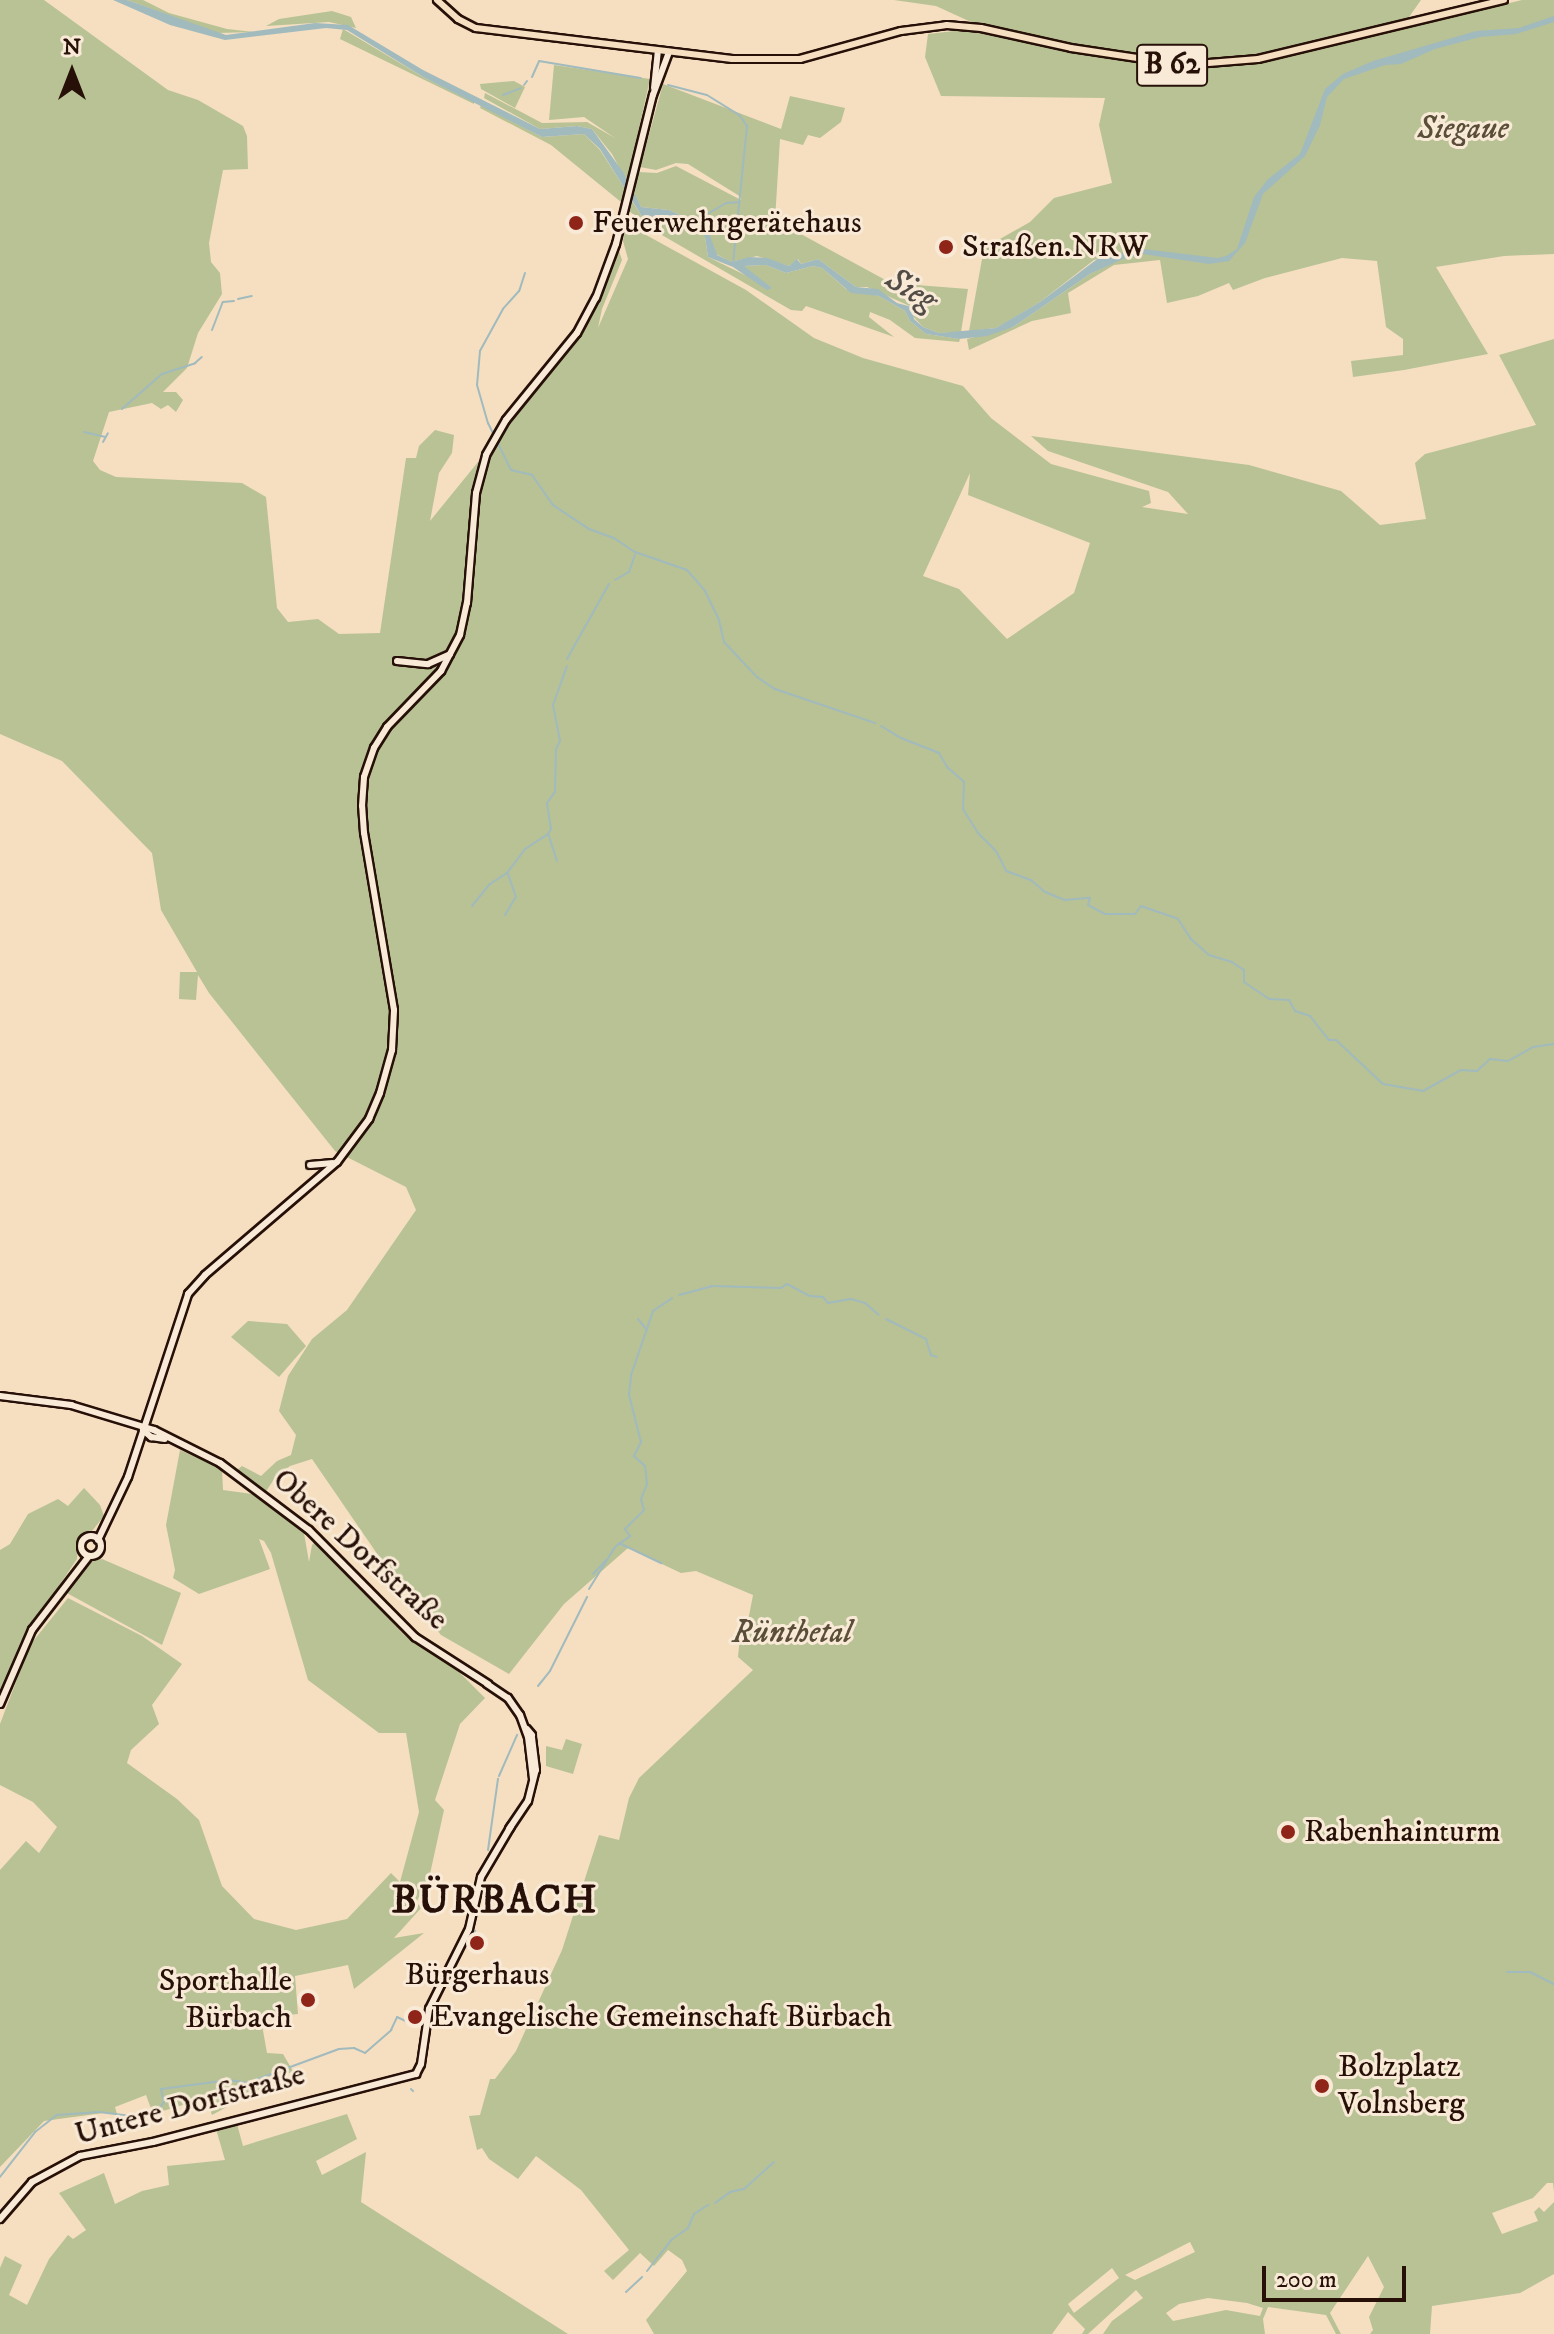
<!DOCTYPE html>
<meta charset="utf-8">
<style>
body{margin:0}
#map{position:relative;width:1554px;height:2334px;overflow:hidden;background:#f5dfc0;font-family:"IM FELL DW Pica",serif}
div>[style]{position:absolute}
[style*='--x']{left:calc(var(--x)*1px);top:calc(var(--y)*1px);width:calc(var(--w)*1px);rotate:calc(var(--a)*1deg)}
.green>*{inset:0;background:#b8c295}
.water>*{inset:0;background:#a1babd}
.stream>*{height:2px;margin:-1px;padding:0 1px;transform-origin:1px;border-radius:1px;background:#a1babd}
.roads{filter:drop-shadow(2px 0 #271008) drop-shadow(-2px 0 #271008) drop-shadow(0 2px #271008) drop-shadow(0 -2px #271008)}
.secondary>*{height:6px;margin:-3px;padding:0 3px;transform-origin:3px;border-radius:3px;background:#f8ead6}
.secondary>.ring{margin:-3px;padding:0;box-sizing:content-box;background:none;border:6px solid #f8ead6;border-radius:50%}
.primary>*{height:6px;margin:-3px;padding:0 3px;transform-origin:3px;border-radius:3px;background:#f5dfc0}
.dots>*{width:22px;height:22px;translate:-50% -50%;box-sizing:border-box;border:4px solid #f8ead6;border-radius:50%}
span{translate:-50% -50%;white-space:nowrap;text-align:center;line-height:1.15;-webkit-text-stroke:6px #f8ead6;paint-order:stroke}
.shield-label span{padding:2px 6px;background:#f8ead6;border:2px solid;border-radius:6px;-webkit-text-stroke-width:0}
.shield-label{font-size:30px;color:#271008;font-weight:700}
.park-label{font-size:32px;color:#5a4e39;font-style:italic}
.poi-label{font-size:32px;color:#271008}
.left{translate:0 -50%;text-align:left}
.right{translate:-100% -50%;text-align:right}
.street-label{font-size:32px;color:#271008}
.water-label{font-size:34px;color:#524c47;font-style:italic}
.district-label{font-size:40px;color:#271008;font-weight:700;letter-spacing:2px}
.north{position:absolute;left:32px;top:32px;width:80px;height:80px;-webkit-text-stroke:6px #f8ead6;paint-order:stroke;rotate:0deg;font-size:22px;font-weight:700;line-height:32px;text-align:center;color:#271008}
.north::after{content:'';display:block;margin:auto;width:28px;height:36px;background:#271008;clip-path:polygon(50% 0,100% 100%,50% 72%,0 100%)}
.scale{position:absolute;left:1262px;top:2266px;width:144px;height:36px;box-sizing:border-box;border:4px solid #271008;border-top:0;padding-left:10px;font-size:24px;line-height:28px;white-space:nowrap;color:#271008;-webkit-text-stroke:6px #f8ead6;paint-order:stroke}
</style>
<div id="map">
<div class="green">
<div style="clip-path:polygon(evenodd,0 0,44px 0,168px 90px,198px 100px,243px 126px,247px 136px,248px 169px,223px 170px,209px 243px,211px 262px,220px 273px,222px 294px,198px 333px,187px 368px,163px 392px,176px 392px,183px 400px,176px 412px,168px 405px,161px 409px,152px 403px,109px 412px,93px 461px,100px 470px,116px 477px,242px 483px,266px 497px,277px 608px,288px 622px,318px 619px,339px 634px,380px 633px,406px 458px,416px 458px,419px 446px,435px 430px,454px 435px,452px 453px,439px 473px,430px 521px,583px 333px,619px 251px,622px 260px,602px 309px,598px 328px,628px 259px,623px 241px,627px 220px,637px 230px,746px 290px,814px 338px,863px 358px,963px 386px,991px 418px,1051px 464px,1149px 491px,1151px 503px,1142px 507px,1188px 514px,1168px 492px,1048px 451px,1031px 436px,1249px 465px,1341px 491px,1380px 525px,1426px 519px,1415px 463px,1425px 454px,1536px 425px,1499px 355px,1554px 339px,1554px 2192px,1553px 2183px,1547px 2183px,1533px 2198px,1492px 2213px,1502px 2234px,1538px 2221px,1534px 2212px,1539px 2207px,1544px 2212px,1554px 2202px,1554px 2274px,1520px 2293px,1432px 2306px,1430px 2334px,1370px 2334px,1373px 2330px,1369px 2317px,1384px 2287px,1368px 2256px,1330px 2313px,1341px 2334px,1336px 2334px,1326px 2315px,1268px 2307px,1263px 2319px,1265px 2334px,1103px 2334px,1112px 2321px,1143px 2298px,1136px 2290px,1088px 2334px,1082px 2334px,1085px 2329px,1068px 2312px,1052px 2334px,654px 2334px,646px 2320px,687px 2271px,682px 2260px,668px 2250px,654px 2266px,640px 2253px,613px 2280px,604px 2271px,629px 2250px,581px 2190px,536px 2156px,518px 2179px,489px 2159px,482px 2148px,477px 2150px,469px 2116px,480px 2115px,490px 2079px,495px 2079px,516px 2051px,562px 1950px,599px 1835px,619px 1840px,629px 1798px,639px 1778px,753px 1670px,738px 1657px,741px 1627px,747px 1626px,753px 1595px,696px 1571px,681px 1573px,628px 1548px,564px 1604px,509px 1674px,441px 1635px,391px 1574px,312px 1459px,290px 1466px,276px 1476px,265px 1493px,237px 1470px,242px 1466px,261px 1476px,277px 1461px,291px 1455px,296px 1435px,279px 1411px,288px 1376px,312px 1339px,347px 1310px,416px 1210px,406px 1187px,335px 1151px,209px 993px,198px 975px,196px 1000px,179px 999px,180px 972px,197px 972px,161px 910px,152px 853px,62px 761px,0 734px,0 0,970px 473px,968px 495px,1090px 543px,1074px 593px,1007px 639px,959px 589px,923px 576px,970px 473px,0 0,1190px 2242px,1195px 2252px,1135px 2280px,1125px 2275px,1190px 2242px,0 0,1112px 2268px,1119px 2278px,1074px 2313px,1068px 2304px,1112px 2268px,0 0,1208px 2298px,1247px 2303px,1263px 2308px,1260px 2316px,1226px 2310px,1173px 2321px,1166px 2313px,1179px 2304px,1208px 2298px)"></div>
<div style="clip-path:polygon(127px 0,143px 0,169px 13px,227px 29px,254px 32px,217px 33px)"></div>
<div style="clip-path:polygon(894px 0,1421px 0,1409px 17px,1410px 27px,1522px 0,1554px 0,1554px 254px,1504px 256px,1436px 267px,1488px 354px,1404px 370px,1353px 377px,1351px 361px,1403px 355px,1403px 339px,1386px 327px,1377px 261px,1342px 258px,1265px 278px,1233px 290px,1229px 283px,1198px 296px,1167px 303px,1160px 260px,1114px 265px,1068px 293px,1071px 313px,1032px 321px,969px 350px,967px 339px,1013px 327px,1090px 274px,1142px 249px,1094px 260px,1040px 302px,1005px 323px,996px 328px,969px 331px,984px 248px,1030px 222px,1054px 198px,1112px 183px,1099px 125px,1105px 98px,941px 96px,925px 57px,928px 34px,963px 30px,971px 22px,936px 6px)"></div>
<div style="clip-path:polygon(332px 11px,351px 17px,356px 28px,329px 22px,266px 26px,279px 19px)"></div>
<div style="clip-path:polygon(343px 29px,425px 78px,474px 102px,474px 104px,340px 39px)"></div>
<div style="clip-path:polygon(554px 65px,650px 79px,627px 182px,612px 154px,592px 129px,577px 126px,540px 129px,484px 98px,485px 93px,542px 123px,587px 122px,615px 138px,584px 117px,549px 120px)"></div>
<div style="clip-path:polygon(514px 81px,525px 87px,515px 108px,481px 89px,480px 84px)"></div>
<div style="clip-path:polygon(663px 84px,781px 129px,790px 96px,845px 108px,841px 122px,820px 138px,808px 135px,803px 145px,780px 139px,775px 220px,891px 283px,968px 289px,961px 332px,939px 333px,923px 327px,910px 313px,912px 307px,867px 287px,856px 287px,818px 259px,801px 264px,798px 259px,789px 266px,757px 256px,731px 262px,714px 253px,696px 222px,669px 210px,641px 207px,634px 195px,638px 172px,657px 173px,676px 166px,741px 200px,741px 197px,688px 164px,676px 163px,656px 170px,640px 167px)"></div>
<div style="clip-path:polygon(481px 105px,542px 137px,584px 134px,600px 150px,625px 189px,621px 202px,551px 145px,480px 108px)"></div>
<div style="clip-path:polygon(632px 201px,643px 218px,661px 216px,698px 227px,705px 237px,708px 257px,772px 288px,744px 270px,744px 266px,766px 265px,786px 273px,813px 266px,822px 268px,846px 289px,879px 296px,905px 311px,910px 321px,926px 334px,960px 339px,959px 342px,915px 338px,890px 320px,870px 312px,869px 317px,894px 337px,806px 306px,802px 311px,791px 310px,655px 231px,629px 211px)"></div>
<div style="clip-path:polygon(248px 1321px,287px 1324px,306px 1346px,279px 1377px,231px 1337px)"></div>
<div style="clip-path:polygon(180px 1450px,222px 1469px,223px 1490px,252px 1494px,304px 1533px,309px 1562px,312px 1545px,317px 1540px,404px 1635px,459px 1672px,485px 1698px,460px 1724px,435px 1800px,444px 1810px,430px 1874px,416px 1903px,422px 1907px,394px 1938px,424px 1933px,354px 1989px,348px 1965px,295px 1976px,298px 2014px,267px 2017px,262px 2025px,267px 2053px,283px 2054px,293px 2071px,212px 2115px,206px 2098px,153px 2114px,146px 2095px,115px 2107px,117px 2114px,103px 2113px,44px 2121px,0 2167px,0 1870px,26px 1841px,39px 1853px,57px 1827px,33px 1802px,0 1785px,0 1724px,30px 1645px,68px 1598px,142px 1636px,182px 1664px,152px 1705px,159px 1724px,131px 1750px,127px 1763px,177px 1799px,199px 1820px,222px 1886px,254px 1919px,296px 1930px,347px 1919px,391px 1873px,400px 1882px,419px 1812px,406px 1733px,379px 1733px,308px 1680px,271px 1553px,264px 1541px,259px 1539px,270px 1569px,199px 1594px,173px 1578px,175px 1570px,166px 1525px)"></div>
<div style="clip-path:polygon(84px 1488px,100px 1505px,104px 1516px,92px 1531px,78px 1539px,77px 1559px,20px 1643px,0 1697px,0 1550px,10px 1544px,28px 1514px,58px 1499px,68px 1506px)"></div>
<div style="clip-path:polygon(102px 1559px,181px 1593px,162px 1645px,65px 1592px,89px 1562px)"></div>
<div style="clip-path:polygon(566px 1739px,582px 1744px,573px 1774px,546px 1766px,546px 1746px,562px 1750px)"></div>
<div style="clip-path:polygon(347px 2114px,357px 2139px,316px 2161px,322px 2175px,366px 2152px,361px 2202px,568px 2334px,0 2334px,0 2268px,5px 2256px,22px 2265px,9px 2295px,27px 2305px,49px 2259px,68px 2235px,73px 2239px,86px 2230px,59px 2193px,104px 2173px,115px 2204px,142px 2191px,169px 2185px,167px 2166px,225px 2160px,216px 2129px,237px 2124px,243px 2146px)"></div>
</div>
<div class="water">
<div style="clip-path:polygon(113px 0,127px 0,226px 35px,315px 23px,348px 25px,423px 70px,540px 129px,577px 126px,592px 129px,623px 172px,641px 207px,669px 210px,702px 225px,709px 233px,717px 255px,732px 262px,749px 257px,767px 258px,789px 266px,797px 259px,801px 264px,818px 259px,856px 287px,878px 289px,897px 303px,912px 307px,914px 319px,923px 327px,939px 333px,996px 328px,1040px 302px,1100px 257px,1143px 249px,1218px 258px,1226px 256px,1237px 249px,1254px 197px,1268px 179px,1300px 154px,1325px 89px,1343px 74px,1373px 61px,1476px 31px,1519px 28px,1554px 16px,1554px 22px,1516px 34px,1480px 37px,1435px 49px,1401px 64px,1385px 65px,1344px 79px,1327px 97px,1320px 125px,1305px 156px,1263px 194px,1245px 243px,1229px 261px,1209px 264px,1143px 254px,1123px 259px,1090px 274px,1013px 327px,987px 336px,959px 339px,926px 334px,910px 321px,905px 311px,879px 296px,851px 293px,822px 268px,813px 266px,786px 273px,766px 265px,744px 266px,772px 288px,767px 290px,733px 267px,708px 257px,705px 237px,698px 227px,661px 216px,643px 218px,600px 149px,584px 134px,542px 137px,425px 78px,347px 30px,326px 28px,225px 40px,170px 25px)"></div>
</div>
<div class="stream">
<div style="--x:532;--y:77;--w:17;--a:-66"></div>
<div style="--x:539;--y:61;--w:103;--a:9.5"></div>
<div style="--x:524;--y:85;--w:5;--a:-53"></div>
<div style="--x:668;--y:85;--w:40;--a:14.4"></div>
<div style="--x:707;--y:95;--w:39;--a:32"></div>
<div style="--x:740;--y:116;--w:12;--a:55"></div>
<div style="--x:747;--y:126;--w:138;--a:95.8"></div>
<div style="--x:503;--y:95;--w:19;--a:-21"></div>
<div style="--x:709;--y:213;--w:20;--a:-30"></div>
<div style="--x:726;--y:203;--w:14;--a:-4"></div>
<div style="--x:525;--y:273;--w:19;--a:108"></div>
<div style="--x:519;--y:291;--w:24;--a:132"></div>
<div style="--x:503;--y:309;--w:48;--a:118.7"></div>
<div style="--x:480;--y:351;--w:34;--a:95"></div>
<div style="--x:477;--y:385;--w:40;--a:74"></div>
<div style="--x:488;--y:423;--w:52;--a:63.9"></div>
<div style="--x:511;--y:470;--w:22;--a:13"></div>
<div style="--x:532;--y:475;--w:37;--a:55"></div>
<div style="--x:553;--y:505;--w:43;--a:33.7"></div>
<div style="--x:589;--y:529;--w:27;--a:20"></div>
<div style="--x:614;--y:538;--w:25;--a:34"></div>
<div style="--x:635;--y:552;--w:55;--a:19.1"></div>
<div style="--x:687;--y:570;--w:28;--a:49"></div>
<div style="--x:705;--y:591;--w:32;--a:64"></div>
<div style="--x:719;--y:620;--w:23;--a:77"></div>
<div style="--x:724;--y:642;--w:48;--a:46.7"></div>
<div style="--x:757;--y:677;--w:22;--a:34"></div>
<div style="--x:775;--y:689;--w:106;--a:18.8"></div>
<div style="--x:238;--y:299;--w:14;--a:-12"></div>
<div style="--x:212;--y:330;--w:30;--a:-69"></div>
<div style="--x:223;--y:302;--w:11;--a:-5"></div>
<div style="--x:122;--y:409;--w:53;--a:-41.2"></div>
<div style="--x:162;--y:374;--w:35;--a:-18"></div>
<div style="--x:195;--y:363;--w:9;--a:-41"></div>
<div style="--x:84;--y:432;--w:22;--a:13"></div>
<div style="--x:103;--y:442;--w:10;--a:-61"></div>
<div style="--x:615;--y:580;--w:16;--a:-30"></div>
<div style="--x:629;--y:572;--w:18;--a:-71"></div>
<div style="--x:567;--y:659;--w:86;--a:-60.8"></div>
<div style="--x:881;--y:726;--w:23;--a:31"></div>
<div style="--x:901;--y:738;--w:41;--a:21.5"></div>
<div style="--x:939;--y:753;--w:16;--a:60"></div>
<div style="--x:947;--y:767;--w:23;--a:41"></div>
<div style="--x:964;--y:782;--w:27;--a:92"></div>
<div style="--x:963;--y:809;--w:28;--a:58"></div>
<div style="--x:978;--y:833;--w:25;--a:45"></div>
<div style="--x:996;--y:851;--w:22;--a:63"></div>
<div style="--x:1006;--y:871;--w:27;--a:20"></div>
<div style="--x:1031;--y:880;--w:18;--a:41"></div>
<div style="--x:1045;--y:892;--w:22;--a:22"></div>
<div style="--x:1065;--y:900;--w:25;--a:-5"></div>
<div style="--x:1090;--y:898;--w:7;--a:106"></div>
<div style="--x:1088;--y:905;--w:19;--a:28"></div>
<div style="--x:1105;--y:914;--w:30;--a:0"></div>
<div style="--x:1135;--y:914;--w:10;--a:-53"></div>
<div style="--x:1141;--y:906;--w:39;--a:19"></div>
<div style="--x:1178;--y:919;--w:24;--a:57"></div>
<div style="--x:1191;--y:939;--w:24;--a:42"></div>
<div style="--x:1209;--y:955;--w:24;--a:17"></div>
<div style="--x:1232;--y:962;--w:14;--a:34"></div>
<div style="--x:1244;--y:970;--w:12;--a:90"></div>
<div style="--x:1244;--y:982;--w:30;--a:34"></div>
<div style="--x:1269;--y:999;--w:20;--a:3"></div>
<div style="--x:1289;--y:1000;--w:13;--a:61"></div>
<div style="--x:1295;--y:1011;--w:16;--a:18"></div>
<div style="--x:1310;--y:1016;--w:31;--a:52"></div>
<div style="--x:1329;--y:1040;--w:7;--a:0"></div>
<div style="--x:1336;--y:1040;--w:64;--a:43.1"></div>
<div style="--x:1383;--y:1084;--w:41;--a:9.9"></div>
<div style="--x:1423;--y:1091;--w:43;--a:-28.9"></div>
<div style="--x:1461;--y:1070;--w:16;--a:4"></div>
<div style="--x:1477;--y:1071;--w:18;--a:-43"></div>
<div style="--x:1490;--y:1059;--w:18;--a:6"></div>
<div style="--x:1508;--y:1061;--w:29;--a:-29"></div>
<div style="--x:1533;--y:1047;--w:21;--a:-8"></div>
<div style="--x:557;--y:861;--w:28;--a:-108"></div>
<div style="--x:548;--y:834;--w:6;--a:-59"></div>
<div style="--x:551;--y:829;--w:26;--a:-99"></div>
<div style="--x:547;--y:803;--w:14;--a:-54"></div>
<div style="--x:555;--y:792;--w:43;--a:-88.7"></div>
<div style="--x:556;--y:749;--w:9;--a:-63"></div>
<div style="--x:560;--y:741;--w:37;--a:-101"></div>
<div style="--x:553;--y:705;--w:41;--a:-70.3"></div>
<div style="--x:472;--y:906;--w:28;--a:-51"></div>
<div style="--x:490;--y:884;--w:20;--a:-33"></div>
<div style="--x:507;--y:873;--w:30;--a:-53"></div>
<div style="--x:525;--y:849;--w:27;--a:-33"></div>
<div style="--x:505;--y:915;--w:21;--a:-59"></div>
<div style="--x:516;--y:897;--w:24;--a:-109"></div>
<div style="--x:679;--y:1295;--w:34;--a:-15"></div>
<div style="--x:712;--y:1286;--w:69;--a:1.7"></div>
<div style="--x:781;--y:1288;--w:7;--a:-34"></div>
<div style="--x:787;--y:1284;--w:26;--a:28"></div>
<div style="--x:810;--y:1296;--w:13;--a:4"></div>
<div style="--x:823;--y:1297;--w:8;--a:50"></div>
<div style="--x:828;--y:1303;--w:23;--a:-10"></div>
<div style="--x:851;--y:1299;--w:15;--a:16"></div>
<div style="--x:865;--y:1303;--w:18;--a:41"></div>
<div style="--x:638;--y:1319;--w:14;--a:51"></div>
<div style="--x:886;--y:1319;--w:45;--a:26.6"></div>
<div style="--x:926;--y:1339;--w:17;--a:73"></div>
<div style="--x:931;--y:1355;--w:6;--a:18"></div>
<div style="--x:619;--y:1543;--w:47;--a:25.5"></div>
<div style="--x:593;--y:1574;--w:19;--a:-47"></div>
<div style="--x:589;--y:1589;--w:49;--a:-58.2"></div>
<div style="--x:615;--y:1547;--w:19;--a:-36"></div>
<div style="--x:630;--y:1536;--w:9;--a:-126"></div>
<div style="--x:625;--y:1529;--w:27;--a:-45"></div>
<div style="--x:644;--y:1510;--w:11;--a:-105"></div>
<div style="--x:641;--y:1499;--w:16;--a:-68"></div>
<div style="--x:647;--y:1484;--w:18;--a:-96"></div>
<div style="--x:645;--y:1466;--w:15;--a:-138"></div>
<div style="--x:634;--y:1456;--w:16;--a:-63"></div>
<div style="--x:641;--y:1442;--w:49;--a:-104.3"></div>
<div style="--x:629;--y:1395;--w:20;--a:-84"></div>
<div style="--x:631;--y:1375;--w:68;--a:-71"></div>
<div style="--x:653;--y:1311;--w:23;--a:-34"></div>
<div style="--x:538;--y:1686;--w:19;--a:-51"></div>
<div style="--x:550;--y:1671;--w:83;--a:-63.4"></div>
<div style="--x:499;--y:1776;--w:45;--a:-66.3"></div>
<div style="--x:488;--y:1850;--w:72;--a:-82"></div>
<div style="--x:472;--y:1938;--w:8;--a:-67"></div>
<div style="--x:1507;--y:1972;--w:23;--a:0"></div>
<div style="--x:1530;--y:1972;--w:27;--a:27"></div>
<div style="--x:411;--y:2089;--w:3;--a:45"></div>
<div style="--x:0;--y:2177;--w:57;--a:-52.1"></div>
<div style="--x:35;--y:2132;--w:28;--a:-38"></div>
<div style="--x:57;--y:2115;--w:42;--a:-4.1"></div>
<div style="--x:99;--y:2112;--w:41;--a:7"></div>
<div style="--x:140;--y:2117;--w:18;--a:-19"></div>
<div style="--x:157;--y:2111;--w:11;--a:-52"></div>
<div style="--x:164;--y:2102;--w:13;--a:-103"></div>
<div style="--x:161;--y:2089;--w:69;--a:-7.5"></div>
<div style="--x:229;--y:2080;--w:18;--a:9"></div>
<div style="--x:247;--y:2083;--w:98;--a:-20.3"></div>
<div style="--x:339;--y:2049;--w:15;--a:-4"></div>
<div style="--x:354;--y:2048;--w:12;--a:24"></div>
<div style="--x:365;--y:2053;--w:35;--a:-41"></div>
<div style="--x:391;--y:2030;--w:14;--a:-65"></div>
<div style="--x:397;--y:2017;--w:19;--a:25"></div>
<div style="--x:715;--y:2203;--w:19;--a:-36"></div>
<div style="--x:730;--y:2192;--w:14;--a:-12"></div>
<div style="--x:744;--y:2189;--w:40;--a:-42"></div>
<div style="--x:647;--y:2271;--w:39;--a:-52"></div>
<div style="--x:671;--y:2240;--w:21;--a:-35"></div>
<div style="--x:688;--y:2228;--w:15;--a:-67"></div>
<div style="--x:694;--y:2214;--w:17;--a:-33"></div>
<div style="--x:626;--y:2292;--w:22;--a:-43"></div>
</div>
<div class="roads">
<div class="secondary">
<div style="--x:654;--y:88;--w:37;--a:-84"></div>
<div style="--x:397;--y:661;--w:31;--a:6"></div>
<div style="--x:428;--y:664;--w:24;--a:-24"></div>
<div style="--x:310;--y:1165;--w:23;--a:-5"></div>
<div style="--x:0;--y:1396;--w:72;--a:7.2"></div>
<div style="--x:71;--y:1405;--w:87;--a:16.8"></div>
<div style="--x:154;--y:1430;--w:74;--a:26.6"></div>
<div style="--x:220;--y:1463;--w:111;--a:37"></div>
<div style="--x:309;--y:1530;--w:151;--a:45.3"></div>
<div style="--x:415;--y:1637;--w:87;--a:32.8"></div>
<div style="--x:143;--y:1430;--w:11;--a:41"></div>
<div style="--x:151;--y:1437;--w:14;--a:8"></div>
<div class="ring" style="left:81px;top:1536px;width:14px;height:14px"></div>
<div style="--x:98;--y:1540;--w:70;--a:-64.5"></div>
<div style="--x:128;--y:1477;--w:193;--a:-71.8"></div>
<div style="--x:188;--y:1294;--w:25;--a:-48"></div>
<div style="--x:205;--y:1275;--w:174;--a:-40.6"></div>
<div style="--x:337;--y:1162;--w:54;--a:-53.3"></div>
<div style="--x:369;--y:1119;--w:28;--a:-67"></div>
<div style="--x:380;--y:1093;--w:45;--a:-74.4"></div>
<div style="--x:392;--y:1050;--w:40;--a:-87.1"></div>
<div style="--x:394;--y:1010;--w:180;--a:-99.6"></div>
<div style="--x:364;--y:833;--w:27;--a:-94"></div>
<div style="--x:362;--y:806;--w:29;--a:-86"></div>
<div style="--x:364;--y:777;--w:31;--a:-71"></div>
<div style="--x:374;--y:748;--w:25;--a:-58"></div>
<div style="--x:387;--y:727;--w:78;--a:-46"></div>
<div style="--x:441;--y:671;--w:41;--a:-62.2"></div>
<div style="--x:460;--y:635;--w:33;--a:-78"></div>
<div style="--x:467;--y:603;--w:110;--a:-85.3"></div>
<div style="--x:476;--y:493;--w:39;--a:-75"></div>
<div style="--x:486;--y:455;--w:40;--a:-60.3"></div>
<div style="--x:506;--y:420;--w:112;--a:-50.8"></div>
<div style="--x:577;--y:333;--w:40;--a:-62"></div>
<div style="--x:596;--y:298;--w:58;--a:-69.7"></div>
<div style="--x:616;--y:244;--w:154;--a:-76.1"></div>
<div style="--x:653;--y:95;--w:46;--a:-69.6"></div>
<div style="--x:487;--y:1684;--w:25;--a:34"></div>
<div style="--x:508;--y:1698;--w:21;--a:55"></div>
<div style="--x:520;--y:1715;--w:23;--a:70"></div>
<div style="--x:528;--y:1737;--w:42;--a:83.2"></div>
<div style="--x:0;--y:1704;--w:81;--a:-66.6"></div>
<div style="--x:32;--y:1630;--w:93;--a:-52.4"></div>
<div style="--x:509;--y:1829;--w:34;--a:-56"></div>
<div style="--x:528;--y:1801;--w:32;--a:-76"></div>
<div style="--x:536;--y:1770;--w:35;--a:-97"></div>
<div style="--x:532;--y:1735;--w:8;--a:-130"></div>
<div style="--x:0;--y:2219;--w:49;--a:-49.1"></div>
<div style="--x:32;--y:2182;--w:55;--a:-28.4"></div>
<div style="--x:80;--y:2156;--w:74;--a:-10.9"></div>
<div style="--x:153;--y:2142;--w:272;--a:-14.5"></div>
<div style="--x:416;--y:2074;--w:11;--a:-63"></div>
<div style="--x:421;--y:2064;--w:56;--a:-81.7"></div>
<div style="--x:429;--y:2009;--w:89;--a:-63.4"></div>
<div style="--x:469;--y:1929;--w:53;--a:-77"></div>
<div style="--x:481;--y:1877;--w:59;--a:-59.5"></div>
</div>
<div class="primary">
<div style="--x:437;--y:0;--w:28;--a:42"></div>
<div style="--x:458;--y:19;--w:20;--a:27"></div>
<div style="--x:476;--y:28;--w:258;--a:6.9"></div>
<div style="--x:732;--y:59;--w:68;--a:0"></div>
<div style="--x:800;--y:59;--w:105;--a:-15.5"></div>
<div style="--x:901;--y:31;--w:46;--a:-7.4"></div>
<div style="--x:947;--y:25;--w:34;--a:5"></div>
<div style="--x:981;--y:28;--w:92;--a:12.5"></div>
<div style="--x:1071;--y:48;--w:114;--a:8.6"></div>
<div style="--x:1184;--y:65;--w:74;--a:-4.6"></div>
<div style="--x:1258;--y:59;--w:253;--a:-13.5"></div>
</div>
</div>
<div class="dots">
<div style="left:576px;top:223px;background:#8f2418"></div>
<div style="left:946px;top:247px;background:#8f2418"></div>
<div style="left:1288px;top:1832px;background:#8f2418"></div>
<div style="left:477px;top:1943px;background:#8f2418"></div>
<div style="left:308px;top:2000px;background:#8f2418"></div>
<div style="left:415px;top:2017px;background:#8f2418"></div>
<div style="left:1322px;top:2086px;background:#8f2418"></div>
</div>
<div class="shield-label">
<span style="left:1172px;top:65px">B 62</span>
</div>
<div class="park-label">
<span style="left:1463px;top:129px">Siegaue</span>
<span style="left:792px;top:1633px">Rünthetal</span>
</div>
<div class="poi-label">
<span class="left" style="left:592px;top:223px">Feuerwehrgerätehaus</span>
<span class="left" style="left:962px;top:247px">Straßen.NRW</span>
<span class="left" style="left:1304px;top:1832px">Rabenhainturm</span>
<span style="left:477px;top:1975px">Bürgerhaus</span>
<span class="right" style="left:292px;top:2000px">Sporthalle<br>Bürbach</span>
<span class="left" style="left:431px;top:2017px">Evangelische Gemeinschaft Bürbach</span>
<span class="left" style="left:1338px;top:2086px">Bolzplatz<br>Volnsberg</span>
</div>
<div class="street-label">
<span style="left:360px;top:1550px;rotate:42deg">Obere Dorfstraße</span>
<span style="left:190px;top:2105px;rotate:-15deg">Untere Dorfstraße</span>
</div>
<div class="water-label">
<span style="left:911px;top:290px;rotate:31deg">Sieg</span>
</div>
<div class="district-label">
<span style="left:495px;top:1901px">BÜRBACH</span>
</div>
<div class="north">N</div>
<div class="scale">200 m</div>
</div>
